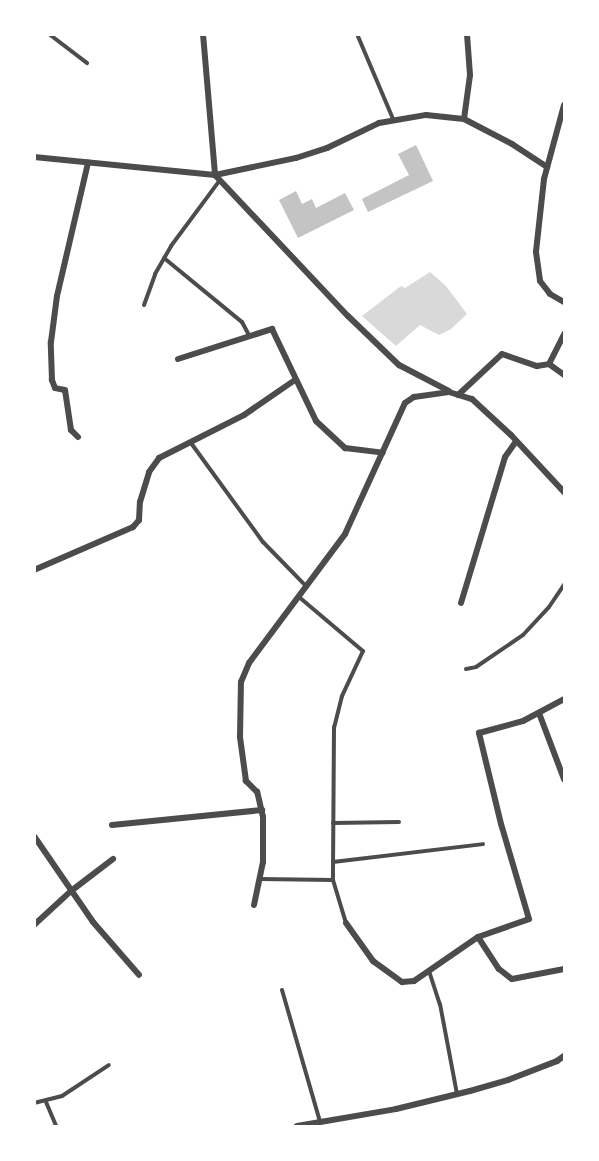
<!DOCTYPE html>
<style>
body{margin:0}
#map{position:relative;width:599px;height:1161px;overflow:hidden;background:#fff;font-family:"Archivo Narrow",sans-serif}
div>[style]{position:absolute}
[style*='--x']{left:calc(var(--x)*1px);top:calc(var(--y)*1px);width:calc(var(--w)*1px);rotate:calc(var(--a)*1deg)}
.water>*{inset:0;background:#d9d9d9}
.building>*{inset:0;background:#c4c4c4}
.service>*{height:4px;margin:-2px;padding:0 2px;transform-origin:2px;border-radius:2px;background:#4c4c4c}
.minor>*{height:6px;margin:-3px;padding:0 3px;transform-origin:3px;border-radius:3px;background:#4c4c4c}
span{translate:-50% -50%;white-space:nowrap;text-align:center;line-height:1.15;-webkit-text-stroke:4.5px #fff;paint-order:stroke}
.frame{position:absolute;inset:0;border:36px solid #fff;pointer-events:none}
</style>
<div id="map">
<div class="water">
<div style="clip-path:polygon(430px 272px,446px 286px,467px 314px,451px 329px,439px 335px,420px 325px,396px 346px,362px 316px,401px 286px,405px 288px)"></div>
</div>
<div class="building">
<div style="clip-path:polygon(416px 145px,433px 181px,368px 212px,362px 199px,409px 175px,398px 154px)"></div>
<div style="clip-path:polygon(296px 191px,302px 204px,312px 199px,316px 208px,345px 193px,354px 210px,298px 238px,279px 200px)"></div>
</div>
<div class="service">
<div style="--x:49;--y:34;--w:48;--a:37.3"></div>
<div style="--x:357;--y:34;--w:92;--a:67"></div>
<div style="--x:164;--y:258;--w:101;--a:39.4"></div>
<div style="--x:242;--y:322;--w:15;--a:62"></div>
<div style="--x:144;--y:305;--w:33;--a:-70"></div>
<div style="--x:155;--y:274;--w:32;--a:-60"></div>
<div style="--x:171;--y:246;--w:82;--a:-53.4"></div>
<div style="--x:191;--y:443;--w:122;--a:54"></div>
<div style="--x:263;--y:542;--w:62;--a:45.7"></div>
<div style="--x:299;--y:597;--w:84;--a:40.2"></div>
<div style="--x:363;--y:651;--w:50;--a:115"></div>
<div style="--x:342;--y:696;--w:32;--a:104"></div>
<div style="--x:334;--y:727;--w:153;--a:90.4"></div>
<div style="--x:333;--y:880;--w:45;--a:73.2"></div>
<div style="--x:466;--y:669;--w:10;--a:-11"></div>
<div style="--x:476;--y:667;--w:57;--a:-34.2"></div>
<div style="--x:523;--y:635;--w:38;--a:-47"></div>
<div style="--x:549;--y:607;--w:27;--a:-56"></div>
<div style="--x:333;--y:823;--w:66;--a:-0.9"></div>
<div style="--x:333;--y:862;--w:151;--a:-6.8"></div>
<div style="--x:260;--y:879;--w:73;--a:0.8"></div>
<div style="--x:429;--y:971;--w:35;--a:72"></div>
<div style="--x:440;--y:1004;--w:92;--a:79.3"></div>
<div style="--x:282;--y:990;--w:137;--a:73.9"></div>
<div style="--x:46;--y:1102;--w:26;--a:67"></div>
<div style="--x:34;--y:1103;--w:29;--a:-14"></div>
<div style="--x:62;--y:1096;--w:56;--a:-33.4"></div>
</div>
<div class="minor">
<div style="--x:203;--y:34;--w:142;--a:85.1"></div>
<div style="--x:564;--y:105;--w:77;--a:105.1"></div>
<div style="--x:544;--y:179;--w:73;--a:96.3"></div>
<div style="--x:536;--y:252;--w:29;--a:82"></div>
<div style="--x:540;--y:281;--w:16;--a:52"></div>
<div style="--x:550;--y:294;--w:16;--a:30"></div>
<div style="--x:464;--y:119;--w:44;--a:-82.2"></div>
<div style="--x:470;--y:75;--w:41;--a:-94.2"></div>
<div style="--x:34;--y:157;--w:182;--a:5.7"></div>
<div style="--x:215;--y:175;--w:83;--a:-11.9"></div>
<div style="--x:296;--y:158;--w:33;--a:-18"></div>
<div style="--x:327;--y:148;--w:58;--a:-25.7"></div>
<div style="--x:379;--y:123;--w:48;--a:-9.7"></div>
<div style="--x:426;--y:115;--w:38;--a:6"></div>
<div style="--x:464;--y:119;--w:54;--a:27.5"></div>
<div style="--x:512;--y:144;--w:42;--a:33.3"></div>
<div style="--x:215;--y:175;--w:194;--a:46.7"></div>
<div style="--x:348;--y:316;--w:71;--a:43.9"></div>
<div style="--x:399;--y:365;--w:56;--a:27.5"></div>
<div style="--x:178;--y:359;--w:99;--a:-17.7"></div>
<div style="--x:272;--y:329;--w:102;--a:64.4"></div>
<div style="--x:316;--y:421;--w:40;--a:43"></div>
<div style="--x:345;--y:448;--w:38;--a:7"></div>
<div style="--x:549;--y:364;--w:19;--a:36"></div>
<div style="--x:458;--y:395;--w:60;--a:-43"></div>
<div style="--x:502;--y:354;--w:37;--a:19"></div>
<div style="--x:537;--y:366;--w:12;--a:-9"></div>
<div style="--x:549;--y:364;--w:34;--a:-63"></div>
<div style="--x:78;--y:437;--w:10;--a:-135"></div>
<div style="--x:71;--y:430;--w:40;--a:-98.5"></div>
<div style="--x:65;--y:390;--w:10;--a:-169"></div>
<div style="--x:55;--y:388;--w:9;--a:-111"></div>
<div style="--x:52;--y:380;--w:38;--a:-92"></div>
<div style="--x:51;--y:342;--w:46;--a:-82.6"></div>
<div style="--x:57;--y:296;--w:137;--a:-76.9"></div>
<div style="--x:34;--y:570;--w:108;--a:-23.5"></div>
<div style="--x:133;--y:527;--w:9;--a:-49"></div>
<div style="--x:139;--y:520;--w:18;--a:-87"></div>
<div style="--x:140;--y:502;--w:31;--a:-73"></div>
<div style="--x:149;--y:472;--w:17;--a:-54"></div>
<div style="--x:159;--y:458;--w:95;--a:-26.8"></div>
<div style="--x:244;--y:415;--w:62;--a:-34.5"></div>
<div style="--x:461;--y:603;--w:152;--a:-73.2"></div>
<div style="--x:505;--y:457;--w:19;--a:-55"></div>
<div style="--x:539;--y:713;--w:71;--a:69.3"></div>
<div style="--x:112;--y:825;--w:151;--a:-5.7"></div>
<div style="--x:34;--y:836;--w:104;--a:55.5"></div>
<div style="--x:93;--y:922;--w:70;--a:49"></div>
<div style="--x:254;--y:905;--w:44;--a:-78.2"></div>
<div style="--x:263;--y:862;--w:45;--a:-90"></div>
<div style="--x:263;--y:817;--w:26;--a:-103"></div>
<div style="--x:257;--y:792;--w:16;--a:-135"></div>
<div style="--x:246;--y:781;--w:44;--a:-97.8"></div>
<div style="--x:240;--y:737;--w:55;--a:-89"></div>
<div style="--x:241;--y:682;--w:21;--a:-67"></div>
<div style="--x:249;--y:663;--w:161;--a:-53.3"></div>
<div style="--x:345;--y:534;--w:144;--a:-65.4"></div>
<div style="--x:405;--y:403;--w:11;--a:-34"></div>
<div style="--x:414;--y:397;--w:35;--a:-8"></div>
<div style="--x:449;--y:392;--w:24;--a:17"></div>
<div style="--x:472;--y:399;--w:53;--a:42.7"></div>
<div style="--x:511;--y:435;--w:78;--a:47.1"></div>
<div style="--x:346;--y:923;--w:47;--a:54.6"></div>
<div style="--x:373;--y:961;--w:36;--a:36"></div>
<div style="--x:402;--y:982;--w:12;--a:-5"></div>
<div style="--x:414;--y:981;--w:78;--a:-34.5"></div>
<div style="--x:478;--y:937;--w:54;--a:-19.4"></div>
<div style="--x:529;--y:919;--w:99;--a:-106.4"></div>
<div style="--x:501;--y:824;--w:94;--a:-103.6"></div>
<div style="--x:479;--y:733;--w:46;--a:-15.3"></div>
<div style="--x:523;--y:721;--w:47;--a:-28.2"></div>
<div style="--x:34;--y:925;--w:50;--a:-42.6"></div>
<div style="--x:71;--y:891;--w:53;--a:-37.3"></div>
<div style="--x:478;--y:937;--w:38;--a:57"></div>
<div style="--x:499;--y:969;--w:16;--a:38"></div>
<div style="--x:512;--y:979;--w:53;--a:-10.9"></div>
<div style="--x:297;--y:1126;--w:100;--a:-9.7"></div>
<div style="--x:396;--y:1109;--w:76;--a:-13.7"></div>
<div style="--x:470;--y:1091;--w:40;--a:-16"></div>
<div style="--x:508;--y:1080;--w:53;--a:-21.2"></div>
<div style="--x:557;--y:1061;--w:9;--a:-36"></div>
</div>
<div class="frame"></div>
</div>
